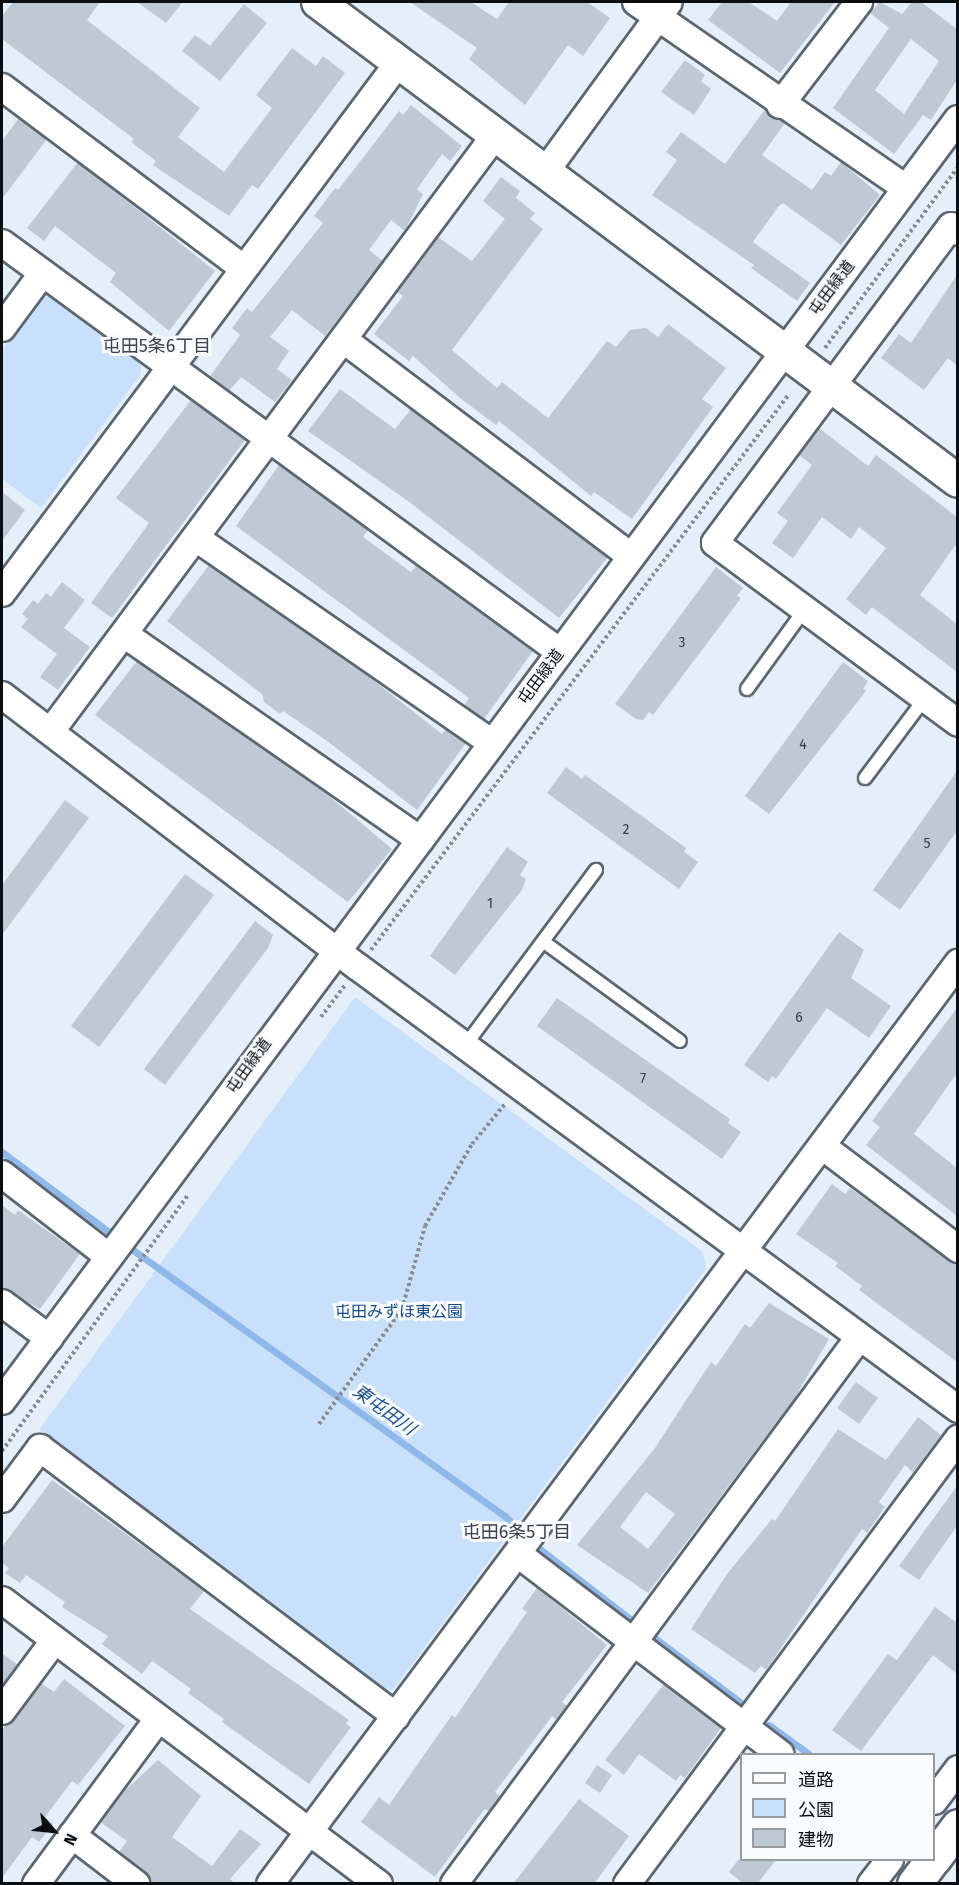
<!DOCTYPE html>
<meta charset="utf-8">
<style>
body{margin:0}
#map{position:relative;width:959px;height:1885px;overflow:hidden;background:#e5effa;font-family:"Fira Sans","Noto Sans JP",sans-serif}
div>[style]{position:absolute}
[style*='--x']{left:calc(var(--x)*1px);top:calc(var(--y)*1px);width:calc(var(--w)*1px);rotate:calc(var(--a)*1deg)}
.green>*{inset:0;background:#c9e0fb}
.stream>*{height:7px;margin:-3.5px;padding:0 3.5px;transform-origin:3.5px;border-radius:3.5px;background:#90b8e9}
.building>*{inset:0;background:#bfc9d4}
.path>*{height:4px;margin-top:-2px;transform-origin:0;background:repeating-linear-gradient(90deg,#868d95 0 3px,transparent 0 6px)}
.roads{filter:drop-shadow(2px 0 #5d6670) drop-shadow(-2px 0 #5d6670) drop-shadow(0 2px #5d6670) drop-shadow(0 -2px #5d6670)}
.service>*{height:12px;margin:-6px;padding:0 6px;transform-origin:6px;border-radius:6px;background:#fff}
.minor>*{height:26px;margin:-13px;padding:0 13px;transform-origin:13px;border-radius:13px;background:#fff}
.tertiary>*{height:32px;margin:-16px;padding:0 16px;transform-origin:16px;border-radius:16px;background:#fff}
.primary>*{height:33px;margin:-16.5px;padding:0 16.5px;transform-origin:16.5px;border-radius:16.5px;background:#fff}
span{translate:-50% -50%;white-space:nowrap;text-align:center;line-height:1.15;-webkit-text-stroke:6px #f9fbfd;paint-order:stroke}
.number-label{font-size:14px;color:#373d42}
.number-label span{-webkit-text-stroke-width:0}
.street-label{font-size:16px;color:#0a0e11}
.park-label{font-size:16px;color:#134a84}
.neighbourhood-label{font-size:18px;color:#3c434d}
.water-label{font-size:18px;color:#1b518c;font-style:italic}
.frame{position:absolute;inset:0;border:3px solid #0a0e11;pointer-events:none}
.legend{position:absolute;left:740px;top:1753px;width:195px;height:108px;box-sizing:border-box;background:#f9fbfd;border:2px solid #999c9f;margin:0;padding:8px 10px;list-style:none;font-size:18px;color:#0a0e11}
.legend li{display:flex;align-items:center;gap:12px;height:30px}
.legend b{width:30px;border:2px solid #999c9f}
.north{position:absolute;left:24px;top:1801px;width:60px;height:60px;-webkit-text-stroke:4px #f9fbfd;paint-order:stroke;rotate:117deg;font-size:16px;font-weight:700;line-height:24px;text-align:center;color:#0a0e11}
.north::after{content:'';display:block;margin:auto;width:21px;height:27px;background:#0a0e11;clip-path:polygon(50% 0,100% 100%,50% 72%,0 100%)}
</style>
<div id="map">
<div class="green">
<div style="clip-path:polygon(49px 296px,141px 364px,141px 374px,41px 508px,2px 479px,2px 350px,40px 298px)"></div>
<div style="clip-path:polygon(355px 997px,703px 1252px,706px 1269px,393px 1690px,385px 1689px,39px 1430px)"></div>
</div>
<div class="stream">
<div style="--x:2;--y:1152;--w:144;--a:36.8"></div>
<div style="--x:126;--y:1245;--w:466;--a:35.6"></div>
<div style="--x:505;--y:1516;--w:27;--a:45"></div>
<div style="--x:532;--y:1543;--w:135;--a:37.8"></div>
<div style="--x:648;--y:1633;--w:115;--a:36.9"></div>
<div style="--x:769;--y:1725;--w:49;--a:35.9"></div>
</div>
<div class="building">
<div style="clip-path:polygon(13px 2px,100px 2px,87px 20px,200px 108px,178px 137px,224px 172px,272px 108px,256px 95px,292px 48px,316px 66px,323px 56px,345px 73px,258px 189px,252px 185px,229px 216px,153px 165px,156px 161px,131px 142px,134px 139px,2px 39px,2px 16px)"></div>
<div style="clip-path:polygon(137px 2px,183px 2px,166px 23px)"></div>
<div style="clip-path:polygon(410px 2px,471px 2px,497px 19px,509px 2px,587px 2px,610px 18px,583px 56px,568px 45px,525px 105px,469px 59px,477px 48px)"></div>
<div style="clip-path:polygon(722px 2px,749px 2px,777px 21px,791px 2px,835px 2px,780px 73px,708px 20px)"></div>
<div style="clip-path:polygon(evenodd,880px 2px,902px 14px,912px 2px,921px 2px,957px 29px,957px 80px,931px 120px,923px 115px,894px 154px,833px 108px,889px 28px,870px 13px,880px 2px,911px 39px,939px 61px,904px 114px,875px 90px,911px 39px)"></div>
<div style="clip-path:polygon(244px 4px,267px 23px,220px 81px,182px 51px,195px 35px,210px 46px)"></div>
<div style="clip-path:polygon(685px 60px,705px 75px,701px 81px,711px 89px,694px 115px,661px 92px)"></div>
<div style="clip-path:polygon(411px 105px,462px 146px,450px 161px,442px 154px,417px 189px,423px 194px,405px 231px,391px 220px,369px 250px,383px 261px,325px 336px,292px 310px,270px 337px,289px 351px,277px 369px,292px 380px,275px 402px,241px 377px,229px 391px,210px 376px,240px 335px,232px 328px,247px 308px,252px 312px,323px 223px,314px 216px,335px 188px,338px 190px,399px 111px,403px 115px)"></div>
<div style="clip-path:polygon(765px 109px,785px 123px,762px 155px,812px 190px,825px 172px,831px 176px,841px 162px,880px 195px,841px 245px,783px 203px,778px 207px,753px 242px,810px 283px,797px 301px,751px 268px,754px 265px,652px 195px,677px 160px,666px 152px,681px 132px,725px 164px)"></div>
<div style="clip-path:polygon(19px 118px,47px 139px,2px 199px,2px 141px)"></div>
<div style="clip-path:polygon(78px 162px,215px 271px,169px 331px,110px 282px,116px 273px,55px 226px,44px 241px,27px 228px)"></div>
<div style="clip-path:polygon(501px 177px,520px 191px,516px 198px,535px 213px,530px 219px,543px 229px,452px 350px,497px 388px,502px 382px,548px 418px,607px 341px,616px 347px,630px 330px,646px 328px,658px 337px,668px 324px,726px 368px,702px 399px,713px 407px,632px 519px,594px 492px,591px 496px,499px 421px,496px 425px,460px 398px,413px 356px,409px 361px,374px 334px,403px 296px,397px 292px,438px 237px,472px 261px,505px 219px,483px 201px)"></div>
<div style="clip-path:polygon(957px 275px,957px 366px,948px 358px,924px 390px,881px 358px,899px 334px,911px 343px)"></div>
<div style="clip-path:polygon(340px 389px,395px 429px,411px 409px,608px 557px,559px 618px,408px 501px,308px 431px)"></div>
<div style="clip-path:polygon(191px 400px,245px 440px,112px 618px,91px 603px,149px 523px,116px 498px)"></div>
<div style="clip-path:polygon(819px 428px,868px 466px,876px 455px,957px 517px,957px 543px,920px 595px,957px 624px,957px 672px,872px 607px,866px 615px,846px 599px,886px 548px,859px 527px,851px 539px,822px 517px,793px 558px,772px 543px,788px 521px,777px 513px,812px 465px,799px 455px)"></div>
<div style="clip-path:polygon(279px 465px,368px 530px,363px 537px,411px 572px,416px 566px,533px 651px,484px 719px,464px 706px,469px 698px,236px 526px)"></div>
<div style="clip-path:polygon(2px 492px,25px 510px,2px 541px)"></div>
<div style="clip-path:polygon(209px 565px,364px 673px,442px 734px,446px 729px,466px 743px,417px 810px,327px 741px,283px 711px,280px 714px,264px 702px,262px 694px,167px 621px)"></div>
<div style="clip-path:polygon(716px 567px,743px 588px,737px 596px,741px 598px,653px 715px,649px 712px,643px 720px,636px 719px,615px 704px)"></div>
<div style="clip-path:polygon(62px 582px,85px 600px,64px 628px,90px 647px,58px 690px,40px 677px,57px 654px,21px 627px,28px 619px,22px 614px,33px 600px,38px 604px,46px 593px,51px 597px)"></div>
<div style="clip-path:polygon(137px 661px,322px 790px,392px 849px,348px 902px,95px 715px)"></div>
<div style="clip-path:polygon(843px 662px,868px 681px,863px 689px,866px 691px,769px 814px,745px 796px)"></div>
<div style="clip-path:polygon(566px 767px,582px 779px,585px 775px,686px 848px,684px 852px,698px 862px,679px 889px,547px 793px)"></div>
<div style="clip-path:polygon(957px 771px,957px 831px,900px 910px,873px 890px)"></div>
<div style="clip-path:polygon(65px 800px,89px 818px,2px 935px,2px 885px)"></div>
<div style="clip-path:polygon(507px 847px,528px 862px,520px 875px,526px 879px,522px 890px,455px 975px,430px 956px)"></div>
<div style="clip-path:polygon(185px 874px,214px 895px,99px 1047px,71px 1026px)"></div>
<div style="clip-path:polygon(255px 921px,273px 935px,268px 948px,165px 1085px,144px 1069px)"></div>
<div style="clip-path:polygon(839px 932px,864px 950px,851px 978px,891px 1006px,869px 1038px,827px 1008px,776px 1079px,772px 1076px,768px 1082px,744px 1065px)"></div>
<div style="clip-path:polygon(557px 998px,730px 1119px,728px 1123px,741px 1132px,722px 1159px,537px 1026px)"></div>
<div style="clip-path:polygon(957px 1008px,957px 1073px,914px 1134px,957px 1168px,957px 1216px,866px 1145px,880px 1127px,872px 1121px)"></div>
<div style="clip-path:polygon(832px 1184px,845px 1194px,850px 1188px,957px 1265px,957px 1362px,859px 1290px,862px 1286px,835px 1266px,838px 1263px,796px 1234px)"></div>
<div style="clip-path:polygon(2px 1205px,15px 1215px,18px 1210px,80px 1254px,40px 1309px,2px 1288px)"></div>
<div style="clip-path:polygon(evenodd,769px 1303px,829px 1339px,794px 1399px,648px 1593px,577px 1545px,655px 1448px,711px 1362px,716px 1366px,745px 1324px,750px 1328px,769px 1303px,646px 1492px,675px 1514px,648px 1549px,620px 1527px,646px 1492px)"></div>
<div style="clip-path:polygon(856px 1382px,878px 1398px,859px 1424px,837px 1408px)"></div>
<div style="clip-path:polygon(918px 1417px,941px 1435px,913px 1472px,905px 1465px,879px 1502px,885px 1507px,867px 1533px,862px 1529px,766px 1670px,761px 1666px,755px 1673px,691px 1629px,727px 1574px,772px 1519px,775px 1521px,838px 1429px,886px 1460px)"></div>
<div style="clip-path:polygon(52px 1480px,204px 1591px,190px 1609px,349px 1720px,346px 1724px,351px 1727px,309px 1784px,222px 1722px,224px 1719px,188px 1693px,191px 1689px,152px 1661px,142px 1674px,102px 1644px,108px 1636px,62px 1607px,65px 1602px,26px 1575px,20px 1583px,5px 1573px,9px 1568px,2px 1563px,2px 1547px)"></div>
<div style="clip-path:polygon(957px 1486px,957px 1526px,919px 1580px,899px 1566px)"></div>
<div style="clip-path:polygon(537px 1588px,607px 1645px,562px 1702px,567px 1706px,557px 1720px,552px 1716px,495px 1792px,500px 1796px,489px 1811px,485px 1809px,480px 1815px,435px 1877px,361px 1822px,379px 1797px,389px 1805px,452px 1715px,455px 1718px,522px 1619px,527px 1612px,522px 1609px)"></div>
<div style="clip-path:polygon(935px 1607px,957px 1623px,957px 1674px,933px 1655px,861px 1751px,832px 1730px,888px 1654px,897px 1660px)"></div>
<div style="clip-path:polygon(2px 1653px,18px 1665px,4px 1683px,2px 1681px)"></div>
<div style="clip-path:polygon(64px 1679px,125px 1726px,78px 1785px,72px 1781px,45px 1817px,53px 1824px,39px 1842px,32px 1837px,2px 1878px,2px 1730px,41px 1683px,54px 1692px)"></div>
<div style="clip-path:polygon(664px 1684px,721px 1728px,685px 1778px,680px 1775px,676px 1781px,639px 1754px,624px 1775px,605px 1760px)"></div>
<div style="clip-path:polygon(158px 1760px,201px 1796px,172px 1837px,212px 1866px,240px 1829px,261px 1844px,230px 1879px,236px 1884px,151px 1884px,145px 1872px,119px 1852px,127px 1841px,100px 1822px,121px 1794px)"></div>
<div style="clip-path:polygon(597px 1765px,612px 1775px,600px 1793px,585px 1783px)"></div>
<div style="clip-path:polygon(579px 1799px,629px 1836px,594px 1884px,513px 1884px)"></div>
<div style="clip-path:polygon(738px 1860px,776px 1860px,757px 1884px,744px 1884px,729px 1872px)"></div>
</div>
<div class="path">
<div style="--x:825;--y:348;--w:225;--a:-53.7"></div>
<div style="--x:371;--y:950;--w:696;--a:-53.06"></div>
<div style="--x:321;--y:1017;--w:40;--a:-53"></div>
<div style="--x:319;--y:1424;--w:142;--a:-54.2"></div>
<div style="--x:402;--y:1309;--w:86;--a:-74.5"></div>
<div style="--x:425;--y:1226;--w:95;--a:-60.2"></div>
<div style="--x:472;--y:1144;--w:52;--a:-50.5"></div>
<div style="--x:2;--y:1451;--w:318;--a:-54"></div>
</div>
<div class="roads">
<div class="service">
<div style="--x:747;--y:689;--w:99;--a:-54.1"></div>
<div style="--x:865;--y:778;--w:100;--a:-53.1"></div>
<div style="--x:544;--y:942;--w:168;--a:36.1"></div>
<div style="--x:467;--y:1043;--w:216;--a:-53.3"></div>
</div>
<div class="minor">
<div style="--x:636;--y:2;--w:328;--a:34.6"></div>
<div style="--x:2;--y:87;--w:301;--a:36.9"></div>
<div style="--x:780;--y:105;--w:130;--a:-52.5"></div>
<div style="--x:545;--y:172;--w:210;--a:-53.9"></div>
<div style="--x:958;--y:232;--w:9;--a:-139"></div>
<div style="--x:951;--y:226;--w:395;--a:126.7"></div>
<div style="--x:715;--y:543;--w:302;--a:36.5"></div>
<div style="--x:2;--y:243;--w:692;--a:36.24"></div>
<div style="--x:2;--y:328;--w:67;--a:-53.5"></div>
<div style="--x:344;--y:340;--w:359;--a:37"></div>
<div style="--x:196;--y:538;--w:360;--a:34.7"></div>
<div style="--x:2;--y:593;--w:663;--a:-53.22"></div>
<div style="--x:124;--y:634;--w:361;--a:34.8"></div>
<div style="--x:2;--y:695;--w:448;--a:37.4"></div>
<div style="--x:358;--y:967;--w:745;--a:36.38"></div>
<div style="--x:51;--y:731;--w:745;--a:-53.3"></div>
<div style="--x:822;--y:1146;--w:171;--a:37.1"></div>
<div style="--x:2;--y:1174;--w:134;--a:37.7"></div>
<div style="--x:2;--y:1303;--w:59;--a:36.7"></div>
<div style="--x:2;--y:1401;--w:1599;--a:-53.29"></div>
<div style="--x:2;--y:1499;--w:64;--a:-53.3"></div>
<div style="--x:40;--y:1448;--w:446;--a:37"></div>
<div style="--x:518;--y:1554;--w:330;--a:37.3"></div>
<div style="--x:2;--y:1600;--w:472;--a:37"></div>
<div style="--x:2;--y:1711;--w:87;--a:-53.4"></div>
<div style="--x:934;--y:1801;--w:40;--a:-53"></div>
<div style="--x:72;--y:1835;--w:81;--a:37.4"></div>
<div style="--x:36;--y:1884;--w:205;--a:-53.5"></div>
<div style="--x:270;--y:1884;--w:1150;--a:-53.24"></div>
<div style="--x:454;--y:1884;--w:678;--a:-53.45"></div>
<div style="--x:627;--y:1884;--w:555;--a:-53.36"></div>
<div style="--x:871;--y:1884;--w:31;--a:-52"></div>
</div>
<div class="tertiary">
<div style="--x:318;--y:2;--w:799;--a:36.81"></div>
</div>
<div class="primary">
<div style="--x:934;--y:1858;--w:40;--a:-53"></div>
<div style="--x:914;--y:1884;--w:30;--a:-53"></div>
</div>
</div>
<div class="number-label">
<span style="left:682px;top:643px">3</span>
<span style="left:803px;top:745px">4</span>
<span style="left:626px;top:830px">2</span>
<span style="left:927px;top:844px">5</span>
<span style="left:490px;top:904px">1</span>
<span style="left:799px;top:1018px">6</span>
<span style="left:643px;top:1079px">7</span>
</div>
<div class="street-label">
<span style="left:832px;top:288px;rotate:-53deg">屯田緑道</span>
<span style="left:541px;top:677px;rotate:-53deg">屯田緑道</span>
<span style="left:249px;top:1066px;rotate:-54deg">屯田緑道</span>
</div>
<div class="park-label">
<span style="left:399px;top:1312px">屯田みずほ東公園</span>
</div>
<div class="neighbourhood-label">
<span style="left:157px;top:346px">屯田5条6丁目</span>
<span style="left:517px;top:1532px">屯田6条5丁目</span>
</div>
<div class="water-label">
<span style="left:384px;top:1410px;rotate:36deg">東屯田川</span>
</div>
<div class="frame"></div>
<ul class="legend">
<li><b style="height:8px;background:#fff"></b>道路</li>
<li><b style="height:16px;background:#c9e0fb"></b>公園</li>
<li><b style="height:16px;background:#bfc9d4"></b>建物</li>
</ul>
<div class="north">N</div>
</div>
